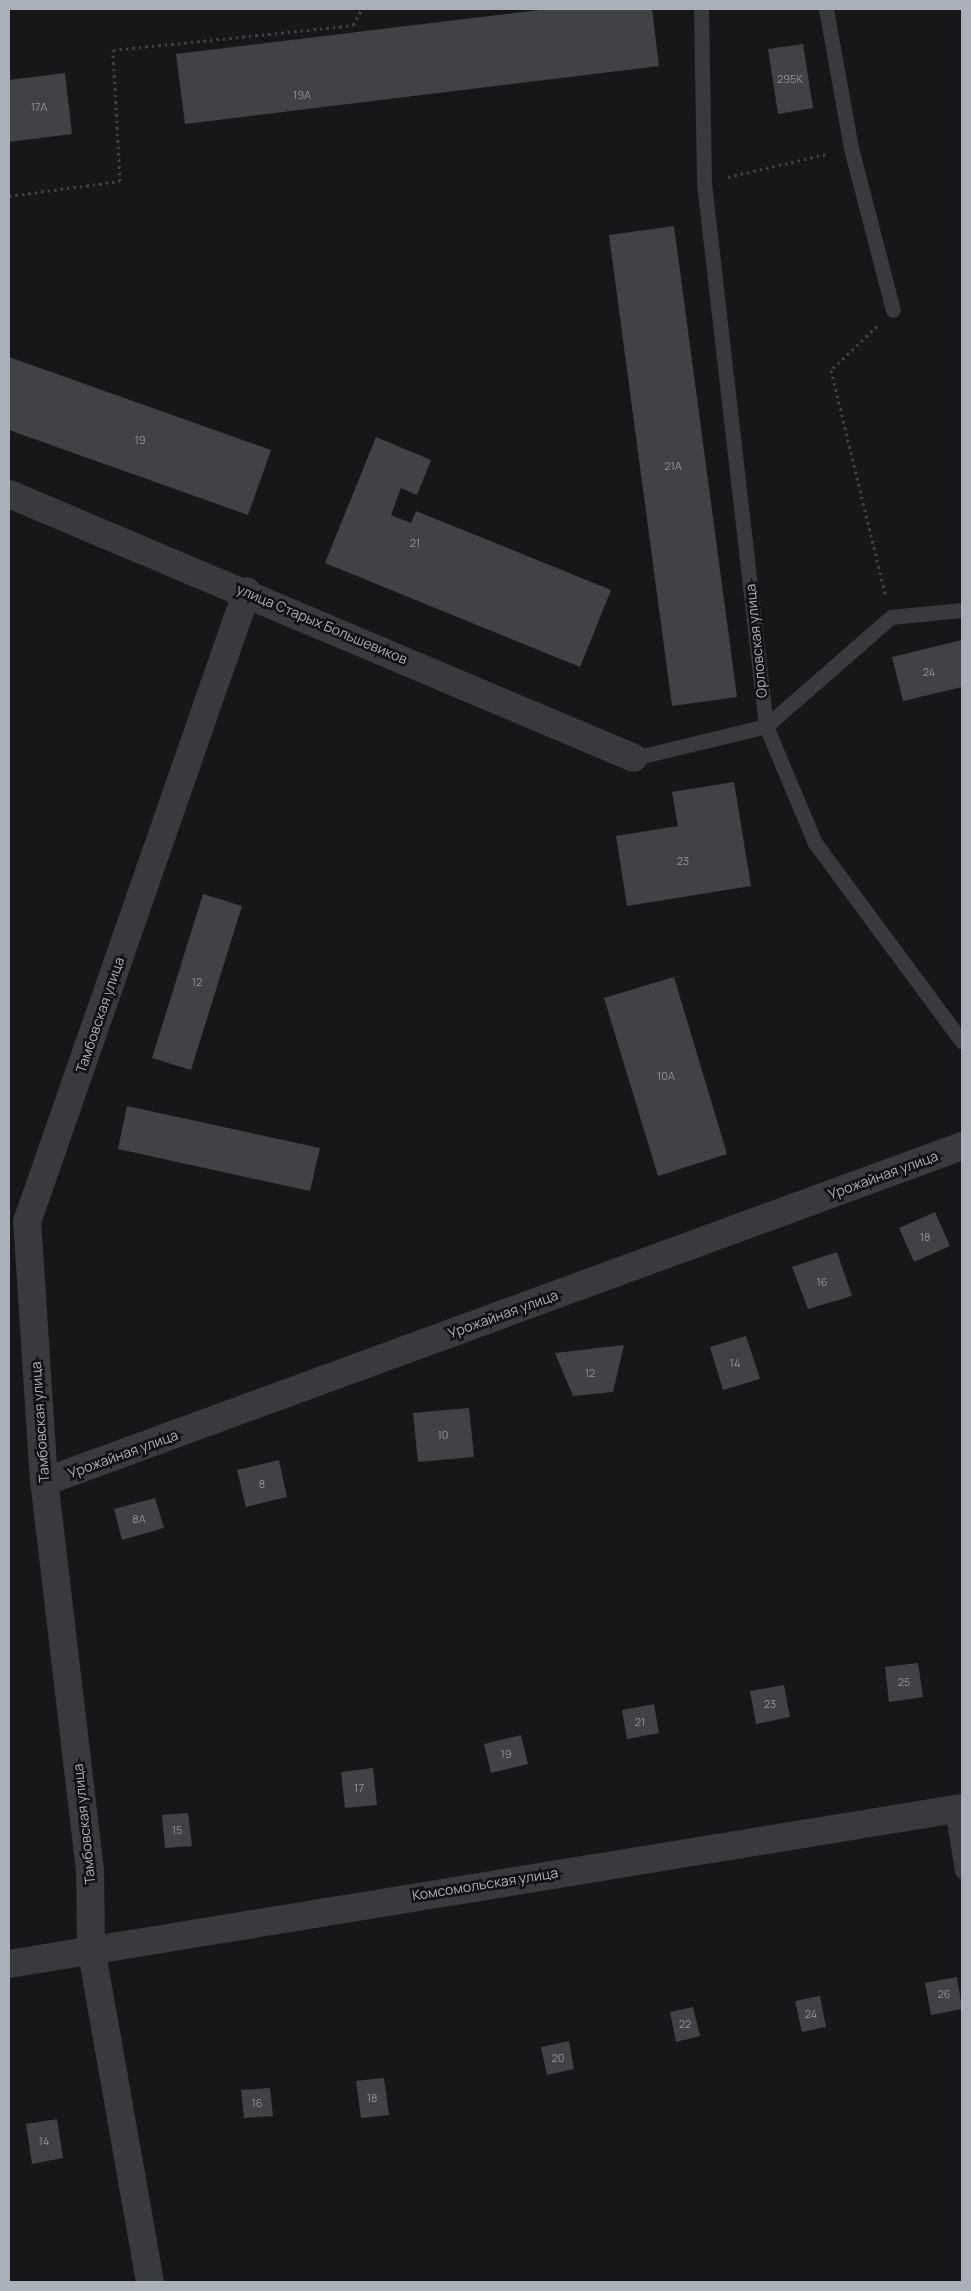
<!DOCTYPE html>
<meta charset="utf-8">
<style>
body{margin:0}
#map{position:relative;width:971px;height:2291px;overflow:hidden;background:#171719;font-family:Manrope,sans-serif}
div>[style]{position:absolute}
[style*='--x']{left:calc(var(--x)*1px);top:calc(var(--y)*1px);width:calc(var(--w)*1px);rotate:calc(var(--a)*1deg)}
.building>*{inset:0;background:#414246}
.path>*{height:3px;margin-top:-1.5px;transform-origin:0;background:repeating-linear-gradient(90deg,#3e4145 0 2.5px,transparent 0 6.5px)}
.service>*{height:15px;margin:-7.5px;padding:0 7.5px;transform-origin:7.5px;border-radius:7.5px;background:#383a3e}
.minor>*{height:28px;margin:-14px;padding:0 14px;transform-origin:14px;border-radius:14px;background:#383a3e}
span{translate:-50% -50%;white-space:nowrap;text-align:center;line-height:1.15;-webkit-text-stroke:5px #121214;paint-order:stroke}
.number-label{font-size:11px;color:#8f949c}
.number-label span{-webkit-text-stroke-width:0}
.street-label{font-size:14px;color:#a9b0b9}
.frame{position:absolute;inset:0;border:10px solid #a9b0b9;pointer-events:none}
</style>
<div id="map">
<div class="building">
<div style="clip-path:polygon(548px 9px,652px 9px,659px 66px,185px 124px,176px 54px)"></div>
<div style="clip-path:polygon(803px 44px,813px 108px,778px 114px,768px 49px)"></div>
<div style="clip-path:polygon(65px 73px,72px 134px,9px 142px,9px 80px)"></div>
<div style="clip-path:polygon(674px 226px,737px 697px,672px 706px,609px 235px)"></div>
<div style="clip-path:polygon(9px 357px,271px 450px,248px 515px,9px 430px)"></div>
<div style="clip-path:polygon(376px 437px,431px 460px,417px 495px,401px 488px,391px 515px,411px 523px,416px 511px,611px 590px,580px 667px,325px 563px)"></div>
<div style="clip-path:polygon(962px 640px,962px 687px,903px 701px,892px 657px)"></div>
<div style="clip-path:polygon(734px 782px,751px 886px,627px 906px,616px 836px,678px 826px,672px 792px)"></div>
<div style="clip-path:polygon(203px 894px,242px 906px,191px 1070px,152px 1058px)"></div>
<div style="clip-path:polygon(674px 977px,727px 1154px,658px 1176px,604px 998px)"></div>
<div style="clip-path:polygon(127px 1106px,320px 1148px,310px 1191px,118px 1149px)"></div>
<div style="clip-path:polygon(935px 1212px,950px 1246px,914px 1262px,899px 1228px)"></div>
<div style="clip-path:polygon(837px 1252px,852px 1296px,808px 1309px,792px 1267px)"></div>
<div style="clip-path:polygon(746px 1336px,760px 1379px,723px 1390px,710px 1347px)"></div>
<div style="clip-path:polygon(624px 1345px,613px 1392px,573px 1396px,555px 1353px)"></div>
<div style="clip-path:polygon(469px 1408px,474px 1457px,418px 1462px,413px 1413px)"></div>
<div style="clip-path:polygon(279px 1460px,287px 1497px,246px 1507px,237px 1470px)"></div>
<div style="clip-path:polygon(155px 1498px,164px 1528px,122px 1540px,114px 1509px)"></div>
<div style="clip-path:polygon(918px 1663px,923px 1697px,889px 1702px,885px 1667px)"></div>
<div style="clip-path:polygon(784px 1685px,790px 1717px,756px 1724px,750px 1691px)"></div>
<div style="clip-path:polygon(654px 1704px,659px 1733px,627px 1739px,622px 1710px)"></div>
<div style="clip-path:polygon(521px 1735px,528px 1764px,491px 1773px,484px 1744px)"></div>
<div style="clip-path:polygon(373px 1768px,377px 1805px,345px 1808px,341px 1772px)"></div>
<div style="clip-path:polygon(188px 1813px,192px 1846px,165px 1848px,162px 1815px)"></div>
<div style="clip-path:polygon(957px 1977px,962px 2009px,931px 2015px,925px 1983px)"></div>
<div style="clip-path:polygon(820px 1996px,826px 2027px,802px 2032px,795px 2001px)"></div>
<div style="clip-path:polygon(693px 2007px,700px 2036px,676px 2042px,670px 2012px)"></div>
<div style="clip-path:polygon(569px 2041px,574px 2069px,547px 2075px,541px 2047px)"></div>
<div style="clip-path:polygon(384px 2078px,389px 2115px,361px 2118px,356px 2081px)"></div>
<div style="clip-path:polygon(270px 2088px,273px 2116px,244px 2118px,241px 2090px)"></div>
<div style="clip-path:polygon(57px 2119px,63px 2158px,32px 2164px,26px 2124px)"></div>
</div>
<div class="path">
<div style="--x:728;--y:177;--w:101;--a:-13.2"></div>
<div style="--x:9;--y:196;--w:112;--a:-7.7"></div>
<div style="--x:120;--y:181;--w:131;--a:-93.1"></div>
<div style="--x:113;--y:50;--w:241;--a:-5.9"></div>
<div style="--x:353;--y:25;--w:18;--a:-61"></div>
<div style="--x:877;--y:326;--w:64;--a:136.3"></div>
<div style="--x:831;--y:370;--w:230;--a:76.4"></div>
</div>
<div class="service">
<div style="--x:701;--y:9;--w:174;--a:89"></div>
<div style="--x:704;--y:183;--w:547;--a:83.49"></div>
<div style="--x:766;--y:726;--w:127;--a:67.3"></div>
<div style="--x:815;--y:843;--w:247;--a:53.5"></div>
<div style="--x:826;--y:9;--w:141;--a:79.8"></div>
<div style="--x:851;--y:148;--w:167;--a:75.5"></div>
<div style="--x:634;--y:758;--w:136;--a:-13.6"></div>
<div style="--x:766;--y:726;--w:166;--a:-41.1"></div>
<div style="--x:891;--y:617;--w:71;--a:-5.6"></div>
<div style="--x:952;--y:1809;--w:63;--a:80.8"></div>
</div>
<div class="minor">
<div style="--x:9;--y:494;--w:678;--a:22.9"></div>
<div style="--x:44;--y:1482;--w:978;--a:-20.1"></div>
<div style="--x:9;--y:1964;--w:966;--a:-9.3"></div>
<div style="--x:150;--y:2282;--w:339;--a:-100"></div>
<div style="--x:91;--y:1948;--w:77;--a:-90.7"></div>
<div style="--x:90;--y:1871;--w:392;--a:-96.7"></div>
<div style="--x:44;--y:1482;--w:261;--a:-93.7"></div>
<div style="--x:27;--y:1222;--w:668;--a:-70.78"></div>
</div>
<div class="number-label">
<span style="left:790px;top:79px">295К</span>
<span style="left:302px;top:95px">19А</span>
<span style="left:39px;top:107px">17А</span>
<span style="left:140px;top:440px">19</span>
<span style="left:673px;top:466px">21А</span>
<span style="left:415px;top:543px">21</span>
<span style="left:929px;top:672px">24</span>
<span style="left:683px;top:861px">23</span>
<span style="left:197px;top:982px">12</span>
<span style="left:666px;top:1076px">10А</span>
<span style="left:925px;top:1237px">18</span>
<span style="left:822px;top:1282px">16</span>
<span style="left:735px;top:1363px">14</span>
<span style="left:590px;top:1373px">12</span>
<span style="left:443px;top:1435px">10</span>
<span style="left:262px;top:1484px">8</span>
<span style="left:139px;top:1519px">8А</span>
<span style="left:904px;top:1682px">25</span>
<span style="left:770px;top:1704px">23</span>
<span style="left:640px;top:1722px">21</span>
<span style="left:506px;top:1754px">19</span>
<span style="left:359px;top:1788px">17</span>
<span style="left:177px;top:1830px">15</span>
<span style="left:944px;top:1994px">26</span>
<span style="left:811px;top:2014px">24</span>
<span style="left:685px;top:2024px">22</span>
<span style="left:558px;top:2058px">20</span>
<span style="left:372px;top:2098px">18</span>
<span style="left:257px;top:2103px">16</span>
<span style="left:44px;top:2141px">14</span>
</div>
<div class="street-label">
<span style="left:322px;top:624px;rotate:23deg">улица Старых Большевиков</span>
<span style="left:756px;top:641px;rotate:-96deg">Орловская улица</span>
<span style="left:100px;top:1015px;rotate:-71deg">Тамбовская улица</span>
<span style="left:883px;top:1175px;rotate:-20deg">Урожайная улица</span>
<span style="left:503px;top:1314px;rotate:-20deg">Урожайная улица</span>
<span style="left:40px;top:1422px;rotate:-94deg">Тамбовская улица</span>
<span style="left:123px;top:1454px;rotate:-20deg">Урожайная улица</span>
<span style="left:84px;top:1824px;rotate:-96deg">Тамбовская улица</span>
<span style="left:485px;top:1884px;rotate:-9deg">Комсомольская улица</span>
</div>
<div class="frame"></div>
</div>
